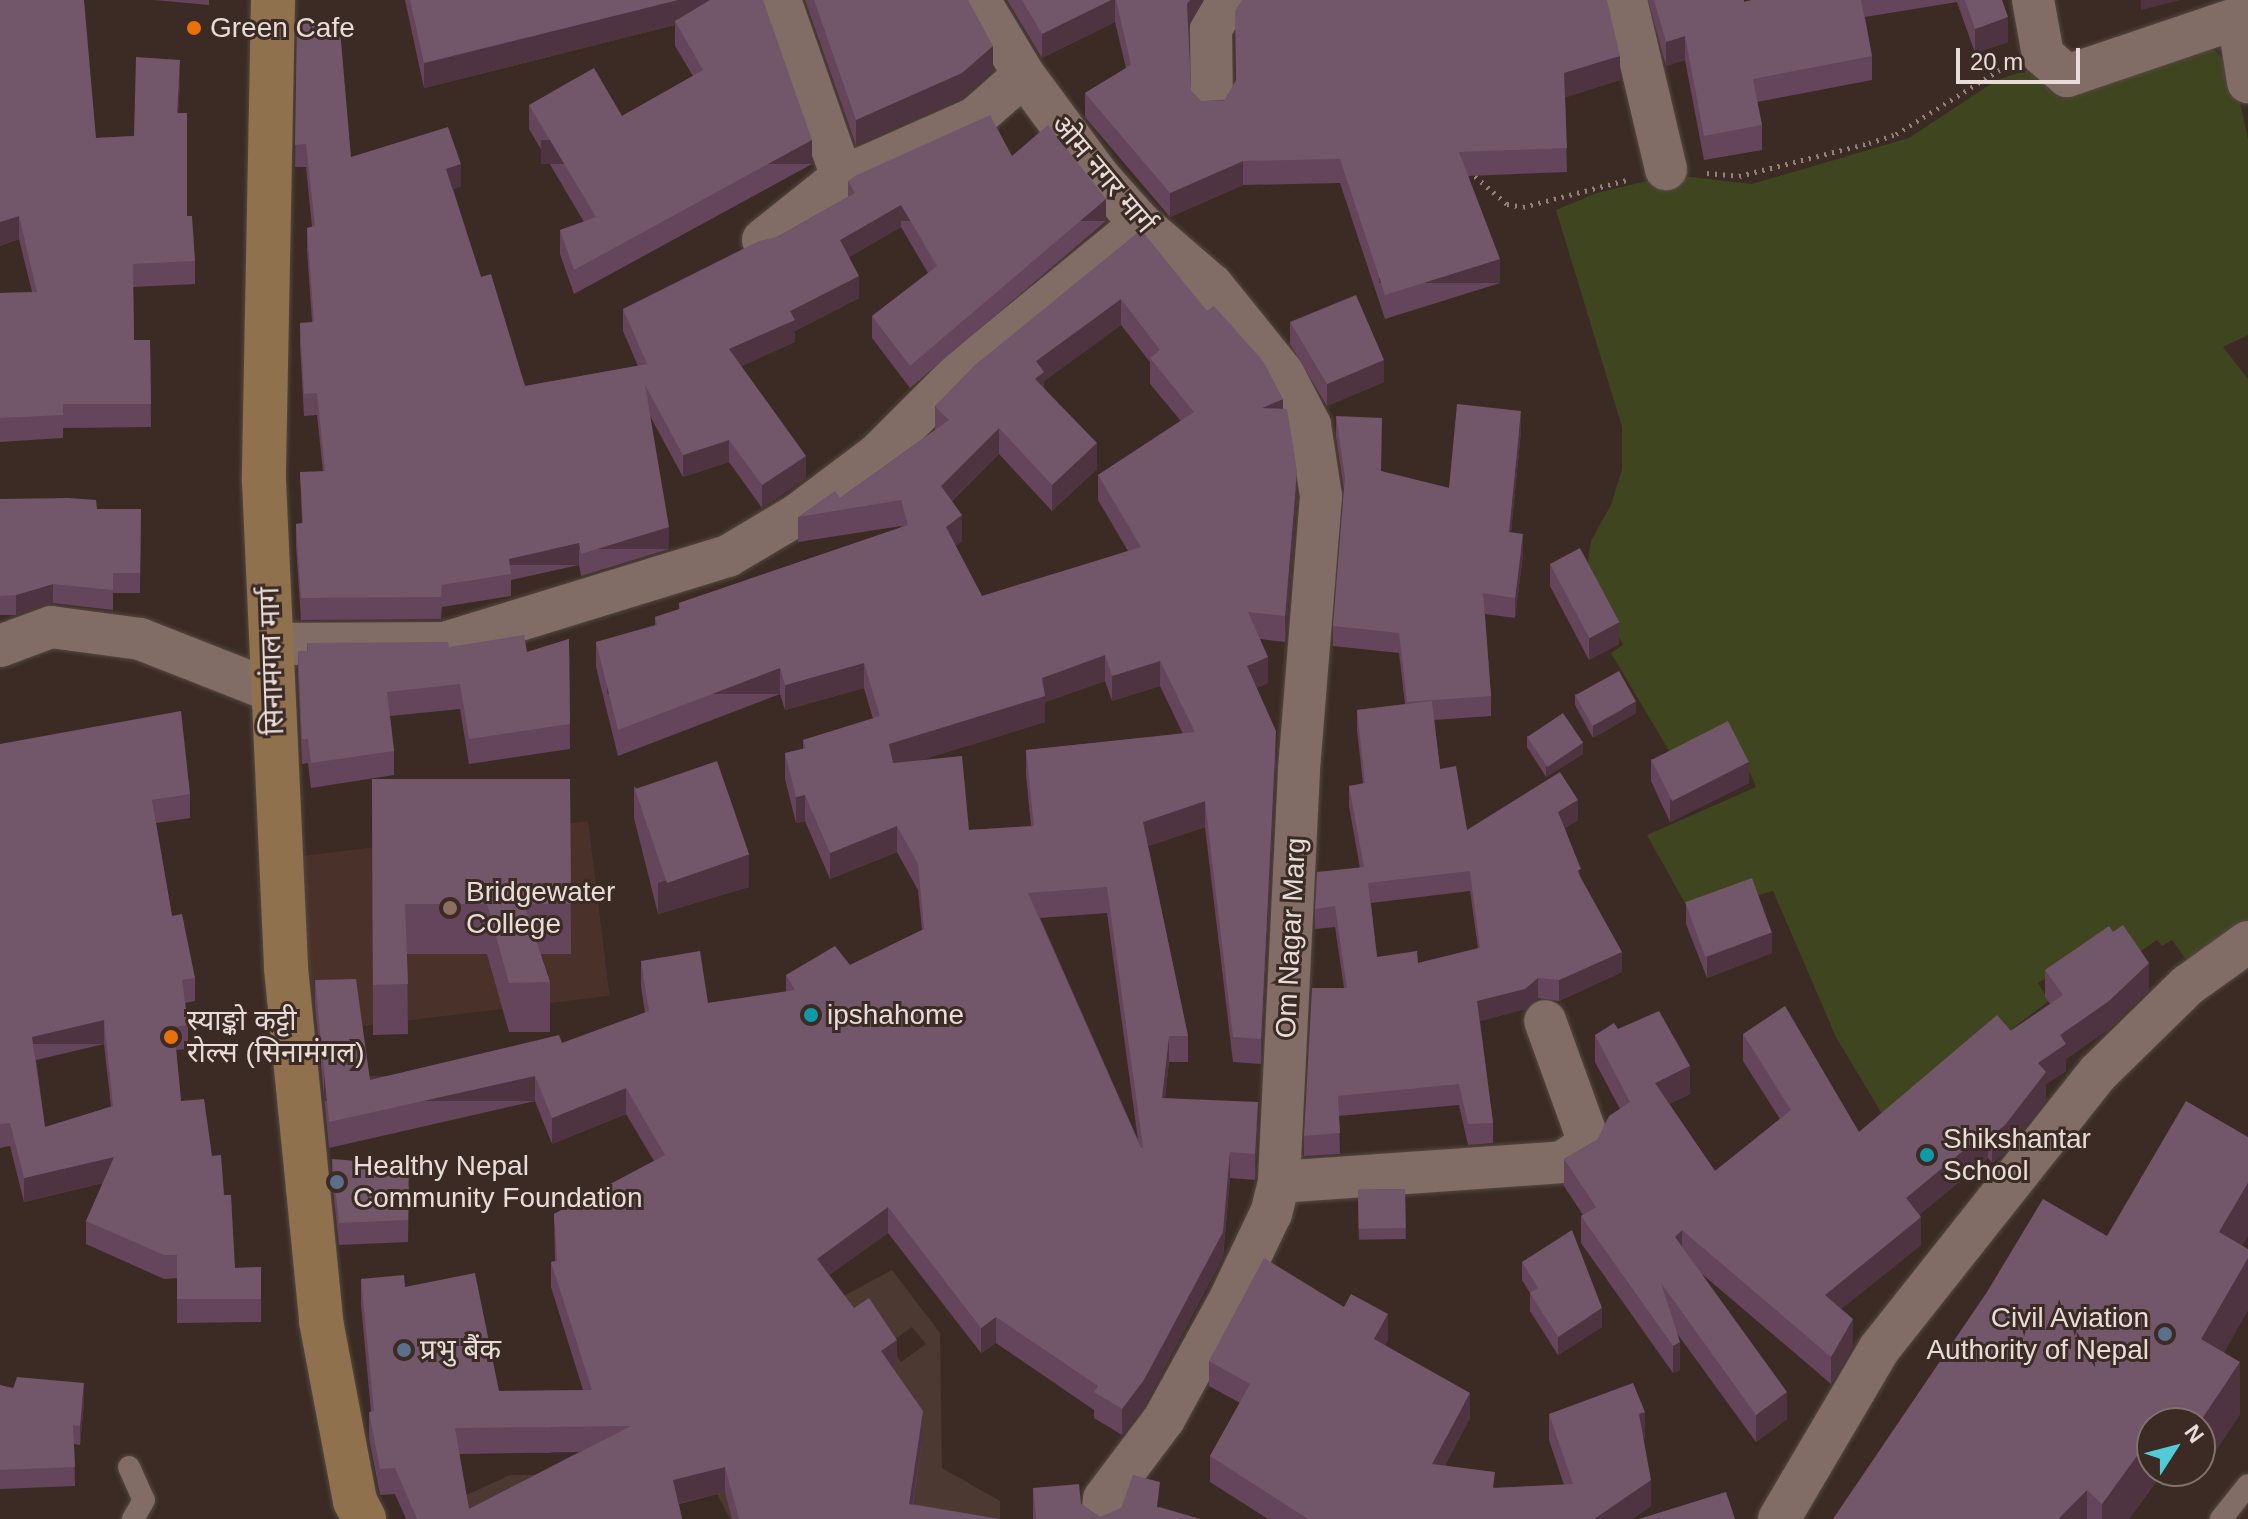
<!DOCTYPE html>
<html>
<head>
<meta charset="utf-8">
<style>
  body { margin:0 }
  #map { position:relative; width:2248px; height:1519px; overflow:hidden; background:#3b2b24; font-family:Helvetica,"Noto Sans Devanagari",sans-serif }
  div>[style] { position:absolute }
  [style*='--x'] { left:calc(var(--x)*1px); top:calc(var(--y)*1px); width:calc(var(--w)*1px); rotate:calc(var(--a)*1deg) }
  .built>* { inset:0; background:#4a322a; transform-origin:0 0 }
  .medical>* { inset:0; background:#4b3932 }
  .green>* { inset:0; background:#3f451f }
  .path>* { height:5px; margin-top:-2.5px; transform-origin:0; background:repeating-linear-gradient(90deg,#8f817c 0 2px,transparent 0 8px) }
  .roads { filter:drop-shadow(0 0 2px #554742) drop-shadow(0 0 2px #554742) }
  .service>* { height:22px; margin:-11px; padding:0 11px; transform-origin:11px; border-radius:11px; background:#816d66 }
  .minor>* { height:42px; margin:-21px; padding:0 21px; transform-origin:21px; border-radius:21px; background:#816d66 }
  .secondary>* { height:44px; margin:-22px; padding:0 22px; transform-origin:22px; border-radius:22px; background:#90714e }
  .wall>* { inset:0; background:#64455c; transform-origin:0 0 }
  .shaded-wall>* { inset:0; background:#4e3440; transform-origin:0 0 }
  .building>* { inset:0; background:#72566a; transform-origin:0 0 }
  .dots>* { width:22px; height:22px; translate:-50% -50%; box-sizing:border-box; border:4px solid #3b2b24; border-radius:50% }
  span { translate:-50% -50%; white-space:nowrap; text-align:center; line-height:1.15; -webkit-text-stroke:6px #3b2b24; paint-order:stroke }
  .poi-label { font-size:28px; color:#e7dcd8 }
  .left { translate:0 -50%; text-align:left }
  .right { translate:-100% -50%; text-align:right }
  .street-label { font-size:28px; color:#e7dcd8 }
  .north { position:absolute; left:2136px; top:1407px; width:80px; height:80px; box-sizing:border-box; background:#3b2b24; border:2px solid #80726c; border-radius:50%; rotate:54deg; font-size:22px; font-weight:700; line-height:32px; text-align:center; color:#e7dcd8 }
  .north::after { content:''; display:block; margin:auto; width:28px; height:36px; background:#52cbd9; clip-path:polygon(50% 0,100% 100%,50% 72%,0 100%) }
  .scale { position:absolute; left:1956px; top:48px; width:124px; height:36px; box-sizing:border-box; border:4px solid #e7dcd8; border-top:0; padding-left:10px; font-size:24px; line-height:28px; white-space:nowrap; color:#e7dcd8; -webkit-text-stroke:6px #3b2b24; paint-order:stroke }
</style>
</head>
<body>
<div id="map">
  <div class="built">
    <div style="left:588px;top:821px;width:176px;height:294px;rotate:83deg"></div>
  </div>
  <div class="medical">
    <div style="clip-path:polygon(evenodd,892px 1270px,940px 1333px,942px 1468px,1000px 1501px,1000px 1519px,730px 1519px,698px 1457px,577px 1519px,423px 1515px,510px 1475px,563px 1475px,825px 1306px,892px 1270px,912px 1327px,926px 1344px,901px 1362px,888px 1344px,912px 1327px)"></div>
  </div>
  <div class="green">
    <div style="clip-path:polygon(2213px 48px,2233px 70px,2248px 139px,2248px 335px,2223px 347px,2248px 379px,2248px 926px,2191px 967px,2172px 940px,2162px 946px,2157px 940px,2132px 957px,2116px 934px,2038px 983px,2049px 1001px,1887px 1122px,1836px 1037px,1773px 891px,1691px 914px,1647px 835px,1756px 787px,1735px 738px,1671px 754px,1611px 653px,1623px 645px,1586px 574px,1591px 541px,1611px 505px,1622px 469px,1622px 427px,1556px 210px,1597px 193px,1672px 175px,1752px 184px,1909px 138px,1997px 80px,2028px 70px,2055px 71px)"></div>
  </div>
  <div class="path">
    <div style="--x:1469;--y:171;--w:50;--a:41"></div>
    <div style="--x:1507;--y:204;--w:16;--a:11"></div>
    <div style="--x:1523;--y:207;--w:107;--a:-14.6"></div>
    <div style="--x:1707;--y:173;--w:32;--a:5"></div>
    <div style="--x:1739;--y:176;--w:134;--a:-14.2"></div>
    <div style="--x:1869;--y:143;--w:28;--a:-18"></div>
    <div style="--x:1896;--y:134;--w:127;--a:-31.8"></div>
  </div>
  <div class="roads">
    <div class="service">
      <div style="--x:129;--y:1467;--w:36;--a:66"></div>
      <div style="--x:144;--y:1500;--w:22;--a:120"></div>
      <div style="--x:2221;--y:1519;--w:43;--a:-51.5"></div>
    </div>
    <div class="minor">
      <div style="--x:780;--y:0;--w:188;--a:70.7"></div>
      <div style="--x:979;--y:0;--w:87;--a:59"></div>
      <div style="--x:1024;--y:75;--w:128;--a:53.6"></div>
      <div style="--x:1100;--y:178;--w:62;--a:48.3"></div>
      <div style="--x:1141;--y:224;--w:94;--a:40.7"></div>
      <div style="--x:1212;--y:285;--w:113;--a:51.1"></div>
      <div style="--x:1283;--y:373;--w:59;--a:62.6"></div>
      <div style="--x:1310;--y:425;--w:72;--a:81.2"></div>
      <div style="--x:1321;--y:496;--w:276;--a:94.6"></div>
      <div style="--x:1299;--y:771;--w:411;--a:92.8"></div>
      <div style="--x:1279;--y:1182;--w:32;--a:104"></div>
      <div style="--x:1271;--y:1213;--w:95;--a:115.5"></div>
      <div style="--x:1230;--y:1299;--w:137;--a:118.8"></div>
      <div style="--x:1164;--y:1419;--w:100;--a:126.9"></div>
      <div style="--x:1104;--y:1499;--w:20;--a:96"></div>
      <div style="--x:1626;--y:0;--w:174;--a:76.7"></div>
      <div style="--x:2033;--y:0;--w:56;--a:79.7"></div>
      <div style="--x:2043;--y:55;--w:32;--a:41"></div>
      <div style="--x:2067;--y:76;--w:181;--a:-18.7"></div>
      <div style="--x:2238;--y:18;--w:65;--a:81.1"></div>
      <div style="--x:1212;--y:104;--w:75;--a:-90.8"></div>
      <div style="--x:1211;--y:29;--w:34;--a:-60"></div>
      <div style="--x:763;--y:240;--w:101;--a:-38.6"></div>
      <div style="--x:842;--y:177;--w:145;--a:-23.9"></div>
      <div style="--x:975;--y:118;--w:65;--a:-41.3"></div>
      <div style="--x:273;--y:644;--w:172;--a:-0.3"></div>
      <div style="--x:445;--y:643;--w:296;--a:-17.1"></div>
      <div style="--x:728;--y:556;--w:80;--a:-30.7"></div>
      <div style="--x:797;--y:515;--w:101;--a:-37"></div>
      <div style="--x:878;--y:454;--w:115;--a:-45"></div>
      <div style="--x:959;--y:373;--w:235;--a:-39.3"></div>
      <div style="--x:0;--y:646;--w:54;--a:-20.4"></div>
      <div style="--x:51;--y:627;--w:90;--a:7.7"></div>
      <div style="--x:140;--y:639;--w:143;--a:21.4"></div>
      <div style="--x:1279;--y:1182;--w:285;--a:-4"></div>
      <div style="--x:1563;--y:1162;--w:24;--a:-35"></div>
      <div style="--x:1583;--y:1148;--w:14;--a:-78"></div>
      <div style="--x:1586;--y:1134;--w:120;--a:-109.9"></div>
      <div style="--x:1779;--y:1519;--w:197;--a:-59.5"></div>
      <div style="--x:1879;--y:1349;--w:352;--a:-51.6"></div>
      <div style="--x:2098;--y:1073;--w:126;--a:-44.4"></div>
      <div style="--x:2188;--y:985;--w:74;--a:-35.6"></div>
    </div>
    <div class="secondary">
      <div style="--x:273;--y:0;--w:481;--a:91.1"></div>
      <div style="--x:264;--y:481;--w:487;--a:87.4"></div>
      <div style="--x:286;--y:968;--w:355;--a:84.3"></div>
      <div style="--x:321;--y:1321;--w:183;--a:79.3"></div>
      <div style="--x:355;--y:1501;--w:20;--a:63"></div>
    </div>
  </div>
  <div class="wall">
    <div style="clip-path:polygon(0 0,96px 138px,134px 136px,180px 83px,178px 113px,187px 216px,195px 261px,195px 284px,133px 287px,134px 340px,150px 340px,151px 427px,63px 428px,63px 438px,0 442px,0 293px,32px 292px,19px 239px,0 246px)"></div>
    <div style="clip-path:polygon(154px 0,209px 0,209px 5px)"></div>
    <div style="clip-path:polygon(405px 0,763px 0,812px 164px,574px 294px,560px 254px,560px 230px,584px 222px,529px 129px,529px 105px,622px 116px,693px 76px,675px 46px,675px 25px,424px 88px)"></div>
    <div style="clip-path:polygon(805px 0,968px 0,993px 70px,962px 98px,856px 145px)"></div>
    <div style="clip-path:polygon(1007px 0,1204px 0,1188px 27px,1191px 91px,1201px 101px,1620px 80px,1565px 97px,1567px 172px,1468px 176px,1500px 283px,1385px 319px,1340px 183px,1243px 185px,1170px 217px,1085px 117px,1085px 93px,1126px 68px,1115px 22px,1042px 58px)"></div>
    <div style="clip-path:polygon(1648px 0,1744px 0,1744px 2px,1752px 0,2002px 0,2008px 42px,1975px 53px,1957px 2px,1865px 17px,1872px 56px,1872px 80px,1757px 102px,1762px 125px,1762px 150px,1704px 160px,1685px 60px,1666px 66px)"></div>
    <div style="clip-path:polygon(297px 25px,351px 157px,461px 186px,453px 189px,481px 277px,525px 386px,638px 366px,623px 331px,623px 309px,777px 237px,848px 197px,848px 181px,1012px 156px,1106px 221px,910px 388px,872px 338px,872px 316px,928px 273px,901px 227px,849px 257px,859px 298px,795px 331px,795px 342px,741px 366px,806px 478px,762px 508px,729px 462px,683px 477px,650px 416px,669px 549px,581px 576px,579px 565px,511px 580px,511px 596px,442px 607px,441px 619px,301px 620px,296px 546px,296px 524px,302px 523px,300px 472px,323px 472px,317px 415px,304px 416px,300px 345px,300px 323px,312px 322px,307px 250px,307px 228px,312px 227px,306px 167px,295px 167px)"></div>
    <div style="clip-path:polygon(evenodd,1141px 230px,1283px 408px,1297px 497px,1285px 642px,1260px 639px,1268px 683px,1256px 688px,1276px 757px,1261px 1064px,1233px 1062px,1205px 827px,1148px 846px,1188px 1036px,1188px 1062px,1169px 1062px,1165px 1098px,1258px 1127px,1255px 1180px,1230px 1178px,1223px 1257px,1144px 1406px,1122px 1435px,1094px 1418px,1094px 1410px,996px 1343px,981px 1353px,888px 1233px,829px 1275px,897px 1365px,893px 1368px,923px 1437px,913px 1504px,999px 1519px,732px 1519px,725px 1492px,679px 1504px,682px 1519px,406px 1519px,395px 1494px,380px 1495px,369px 1438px,369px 1412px,371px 1412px,361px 1305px,361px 1279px,405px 1287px,499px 1391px,583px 1390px,551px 1287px,551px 1262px,555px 1261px,554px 1214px,654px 1161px,626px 1114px,552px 1144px,535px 1101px,329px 1148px,315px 1005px,315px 980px,370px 1080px,562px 1043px,645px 1013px,641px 986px,641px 961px,708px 1003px,786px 992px,786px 975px,850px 965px,922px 930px,918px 890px,897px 852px,830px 879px,805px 821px,796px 823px,785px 779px,785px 753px,803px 749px,803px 740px,873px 719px,864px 688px,785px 710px,780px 694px,618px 756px,596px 667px,596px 642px,655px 625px,655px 617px,679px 609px,679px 603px,902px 527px,901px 526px,798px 542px,798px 517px,840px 498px,935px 430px,935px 406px,1141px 230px,1121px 325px,1150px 362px,1150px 384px,1181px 421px,1098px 475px,1098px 500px,1128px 551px,982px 596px,955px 546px,962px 541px,952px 501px,999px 454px,1052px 511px,1097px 469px,1044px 388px,1044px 381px,1121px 325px,1141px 230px,1105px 681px,1112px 701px,1160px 686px,1183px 734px,1026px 750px,1026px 775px,1031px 826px,969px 830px,918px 761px,1045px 722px,1045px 702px,1105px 681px,1141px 230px,1107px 913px,1138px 1140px,1040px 918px,1107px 913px,1141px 230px,579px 1452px,469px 1509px,459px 1454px,579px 1452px)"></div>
    <div style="clip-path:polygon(1290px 322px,1384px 382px,1327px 406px,1290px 344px)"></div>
    <div style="clip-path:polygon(evenodd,1336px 416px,1382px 472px,1449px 488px,1521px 431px,1511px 532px,1523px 554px,1515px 618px,1485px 614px,1491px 696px,1491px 716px,1434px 720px,1440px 769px,1467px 830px,1578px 820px,1565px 828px,1581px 879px,1622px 972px,1559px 1001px,1538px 998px,1525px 1009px,1480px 1021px,1493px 1123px,1493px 1143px,1468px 1145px,1459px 1105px,1339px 1116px,1340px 1154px,1304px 1156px,1304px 1136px,1344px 988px,1335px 927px,1315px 929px,1315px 909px,1360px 868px,1349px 806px,1349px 786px,1363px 784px,1357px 730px,1357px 710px,1405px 704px,1399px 653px,1333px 646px,1333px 626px,1344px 490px,1336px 437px,1336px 416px,1470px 891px,1478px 948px,1418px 963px,1377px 957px,1371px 903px,1470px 891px)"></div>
    <div style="clip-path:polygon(0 499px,97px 509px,141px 509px,140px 593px,113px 593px,113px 610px,53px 603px,16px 615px,0 615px)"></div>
    <div style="clip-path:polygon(1550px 564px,1619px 644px,1589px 660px,1550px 586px)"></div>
    <div style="clip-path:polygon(569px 639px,570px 749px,469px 764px,460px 709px,390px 716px,394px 751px,394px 775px,311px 788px,308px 763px,302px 764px,298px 676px,298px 651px,307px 651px,307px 643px,449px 647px,527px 652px)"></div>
    <div style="clip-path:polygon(1575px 694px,1636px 713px,1593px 738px,1575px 705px)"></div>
    <div style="clip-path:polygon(1527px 736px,1583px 754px,1546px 777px,1527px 747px)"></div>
    <div style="clip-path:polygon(evenodd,0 744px,190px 794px,190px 818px,156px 823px,172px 916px,195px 978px,195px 1001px,185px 1003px,188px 1025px,188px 1049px,176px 1050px,181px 1101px,212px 1156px,224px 1195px,235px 1268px,261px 1267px,261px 1322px,177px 1323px,177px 1278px,164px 1279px,86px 1244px,86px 1221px,103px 1183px,24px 1202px,10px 1146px,0 1148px,0 744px,104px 1044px,111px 1107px,45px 1127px,36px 1060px,104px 1044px)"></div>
    <div style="clip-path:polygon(1651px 759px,1749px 783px,1670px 822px,1651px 781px)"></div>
    <div style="clip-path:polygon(372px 779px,570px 779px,571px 954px,540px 954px,550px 982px,550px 1032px,509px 1032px,487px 954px,407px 954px,408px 1034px,373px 1035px)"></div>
    <div style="clip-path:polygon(634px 786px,749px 887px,658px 914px,634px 818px)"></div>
    <div style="clip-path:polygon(1686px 903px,1772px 953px,1707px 978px,1686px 924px)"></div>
    <div style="clip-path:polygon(2045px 970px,2149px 990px,2109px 1029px,2066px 1059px,2066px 1071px,2046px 1084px,2046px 1100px,2005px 1152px,1992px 1163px,1988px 1158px,1919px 1215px,1921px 1245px,1841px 1309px,1853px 1346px,1831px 1384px,1702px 1274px,1787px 1419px,1756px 1442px,1676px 1332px,1680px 1370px,1673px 1373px,1581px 1243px,1581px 1216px,1583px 1215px,1564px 1186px,1564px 1159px,1597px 1140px,1620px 1109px,1595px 1062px,1595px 1035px,1618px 1029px,1690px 1094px,1669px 1104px,1715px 1171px,1780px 1119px,1743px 1061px,1743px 1034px,1859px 1132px,2050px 1004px,2045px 997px)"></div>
    <div style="clip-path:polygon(332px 1159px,409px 1186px,408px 1242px,339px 1245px,332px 1181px)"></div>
    <div style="left:1405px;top:1189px;width:50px;height:47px;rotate:89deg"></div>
    <div style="clip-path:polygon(2107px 1236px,2242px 1245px,2248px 1310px,2224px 1352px,2240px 1414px,2198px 1477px,2189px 1471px,2200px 1471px,2200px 1423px,2152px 1423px,2164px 1471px,2129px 1519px,1833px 1519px)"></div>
    <div style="clip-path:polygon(1522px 1262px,1602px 1327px,1558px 1355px,1530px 1311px,1530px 1293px,1522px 1280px)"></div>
    <div style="clip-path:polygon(1388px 1340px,1385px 1345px,1470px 1418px,1445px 1465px,1495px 1488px,1564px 1485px,1549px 1440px,1549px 1414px,1645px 1438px,1643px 1438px,1651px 1506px,1632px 1519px,1268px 1519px,1210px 1482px,1210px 1456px,1240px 1403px,1209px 1386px,1209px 1361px)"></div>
    <div style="clip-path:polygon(0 1385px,84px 1402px,80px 1445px,74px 1444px,75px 1486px,0 1489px)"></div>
    <div style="clip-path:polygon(1033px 1488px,1081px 1504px,1100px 1517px,1160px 1507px,1200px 1519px,1033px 1519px)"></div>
  </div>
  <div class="shaded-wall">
    <div style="clip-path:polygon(678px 0,731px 0,675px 21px,675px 25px,424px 88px,424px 63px)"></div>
    <div style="clip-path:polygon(1111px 0,1115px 0,1115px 22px,1042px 58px,1042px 34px)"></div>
    <div style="clip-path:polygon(1190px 0,1204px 0,1187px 29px,1187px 4px)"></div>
    <div style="clip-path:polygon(2141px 0,2181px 0,2141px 10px)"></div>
    <div style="clip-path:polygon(2008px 17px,2008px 42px,1975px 53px,1975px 29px)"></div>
    <div style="clip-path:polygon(1685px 36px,1685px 60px,1666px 66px,1666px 42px)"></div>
    <div style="clip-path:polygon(993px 46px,993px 70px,962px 98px,856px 145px,856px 120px)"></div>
    <div style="clip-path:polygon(1620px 56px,1620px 80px,1564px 98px,1564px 73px)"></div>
    <div style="clip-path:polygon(180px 60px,180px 83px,177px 137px,177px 113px)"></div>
    <div style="left:812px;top:140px;width:24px;height:271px;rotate:90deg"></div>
    <div style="clip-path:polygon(1243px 161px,1243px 185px,1170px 217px,1170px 193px)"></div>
    <div style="clip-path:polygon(461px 164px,461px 186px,446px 191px,446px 169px)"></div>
    <div style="left:1106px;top:199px;width:22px;height:257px;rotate:90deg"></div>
    <div style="clip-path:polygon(901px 205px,901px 227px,840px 262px,840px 240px)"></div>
    <div style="clip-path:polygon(19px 216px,19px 239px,0 246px,0 222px)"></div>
    <div style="left:1500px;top:259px;width:24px;height:121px;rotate:90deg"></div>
    <div style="clip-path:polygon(859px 276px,859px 298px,795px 331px,795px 342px,729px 372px,729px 349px,790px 311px)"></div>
    <div style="clip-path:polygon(1121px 299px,1121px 325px,1044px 381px,1044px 397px,1035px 404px,1036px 361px)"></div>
    <div style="clip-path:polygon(1384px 360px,1384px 382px,1327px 406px,1327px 384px)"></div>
    <div style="clip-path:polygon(1283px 399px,1283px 425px,1262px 408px)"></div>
    <div style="clip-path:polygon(1521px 411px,1521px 431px,1509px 552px,1509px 532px)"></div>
    <div style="clip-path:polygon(999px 428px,999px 454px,941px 511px,941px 486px)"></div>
    <div style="clip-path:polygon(729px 440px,729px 462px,683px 477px,683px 455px)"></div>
    <div style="clip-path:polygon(1097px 443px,1097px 469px,1052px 511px,1052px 485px)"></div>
    <div style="clip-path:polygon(806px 456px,806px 478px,762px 508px,762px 485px)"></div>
    <div style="clip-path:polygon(1297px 471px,1297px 497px,1285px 642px,1285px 616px)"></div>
    <div style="clip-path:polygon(962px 515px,962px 541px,946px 553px,946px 527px)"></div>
    <div style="left:669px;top:527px;width:22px;height:92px;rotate:90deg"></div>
    <div style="clip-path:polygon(1523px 534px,1523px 554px,1515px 618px,1515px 598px)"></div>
    <div style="left:579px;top:543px;width:22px;height:72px;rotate:90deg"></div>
    <div style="clip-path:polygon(53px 584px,53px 603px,16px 615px,16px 595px)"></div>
    <div style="clip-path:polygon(1619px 622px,1619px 644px,1589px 660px,1589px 638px)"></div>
    <div style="clip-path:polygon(1105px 655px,1105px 681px,1045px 702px,1045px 722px,889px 770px,889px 744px,1042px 678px)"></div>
    <div style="clip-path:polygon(1268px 657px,1268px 683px,1247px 692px,1247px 666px)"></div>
    <div style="clip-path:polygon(1160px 661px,1160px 686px,1112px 701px,1112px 676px)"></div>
    <div style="clip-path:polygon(864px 663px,864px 688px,785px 710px,785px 685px)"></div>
    <div style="left:780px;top:668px;width:26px;height:173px;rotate:90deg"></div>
    <div style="clip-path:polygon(1636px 702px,1636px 713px,1593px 738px,1593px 726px)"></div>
    <div style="clip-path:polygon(1276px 731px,1276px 757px,1261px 1064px,1261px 1039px)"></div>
    <div style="clip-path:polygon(1583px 743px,1583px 754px,1546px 777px,1546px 766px)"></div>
    <div style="clip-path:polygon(1749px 762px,1749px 783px,1670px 822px,1670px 800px)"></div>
    <div style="clip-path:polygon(805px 795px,805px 821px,796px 823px,796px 797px)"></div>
    <div style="clip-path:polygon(1578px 800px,1578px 820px,1558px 832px,1558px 812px)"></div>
    <div style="clip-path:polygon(1205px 801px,1205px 827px,1143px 848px,1143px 822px)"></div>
    <div style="clip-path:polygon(897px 826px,897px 852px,830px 879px,830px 853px)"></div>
    <div style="clip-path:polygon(749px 855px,749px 887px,658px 914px,658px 883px)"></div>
    <div style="clip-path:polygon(1772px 932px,1772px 953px,1707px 978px,1707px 957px)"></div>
    <div style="clip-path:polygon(1622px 952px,1622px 972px,1559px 1001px,1559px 980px)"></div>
    <div style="clip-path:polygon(2149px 963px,2149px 990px,2109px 1029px,2066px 1059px,2066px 1071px,2046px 1084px,2046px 1100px,2005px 1152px,1992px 1163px,1992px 1136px,2038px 1063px,2060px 1035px)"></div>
    <div style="clip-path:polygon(1538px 978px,1538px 998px,1525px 1009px,1477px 1022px,1477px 1001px)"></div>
    <div style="left:104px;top:1020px;width:24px;height:74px;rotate:90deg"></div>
    <div style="clip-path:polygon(1169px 1036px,1169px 1062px,1162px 1123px,1162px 1098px)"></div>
    <div style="clip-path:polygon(1690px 1066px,1690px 1094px,1655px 1111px,1655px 1083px)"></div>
    <div style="left:535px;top:1076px;width:25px;height:211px;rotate:90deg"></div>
    <div style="clip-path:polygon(626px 1088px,626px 1114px,552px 1144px,552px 1118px)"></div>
    <div style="clip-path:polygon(1258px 1102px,1258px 1127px,1255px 1180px,1255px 1154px)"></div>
    <div style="clip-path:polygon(1988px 1130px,1988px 1158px,1906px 1226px,1906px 1198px)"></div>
    <div style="clip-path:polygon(1230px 1152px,1230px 1178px,1223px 1257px,1144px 1406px,1122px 1435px,1122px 1409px)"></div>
    <div style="clip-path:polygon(114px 1157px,114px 1180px,24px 1202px,24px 1178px)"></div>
    <div style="clip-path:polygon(2248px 1183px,2248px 1236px,2219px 1285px,2219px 1232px)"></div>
    <div style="clip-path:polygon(888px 1207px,888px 1233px,817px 1284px,817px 1259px)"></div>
    <div style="clip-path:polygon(1921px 1217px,1921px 1245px,1825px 1322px,1825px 1295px)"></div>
    <div style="clip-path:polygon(1682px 1230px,1682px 1257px,1675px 1237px)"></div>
    <div style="clip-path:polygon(2248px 1258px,2248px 1310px,2201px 1392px,2201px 1339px)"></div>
    <div style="clip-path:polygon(1602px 1308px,1602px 1327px,1558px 1355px,1558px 1337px)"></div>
    <div style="clip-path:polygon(1388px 1314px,1388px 1340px,1374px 1365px,1374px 1339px)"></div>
    <div style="clip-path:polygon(996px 1317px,996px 1343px,981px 1353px,981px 1328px)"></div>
    <div style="clip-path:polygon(1853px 1319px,1853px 1346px,1831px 1384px,1831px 1357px)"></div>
    <div style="clip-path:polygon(897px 1340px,897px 1365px,881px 1377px,881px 1351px)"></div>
    <div style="clip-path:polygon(1680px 1342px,1680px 1370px,1673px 1373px,1673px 1346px)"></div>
    <div style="clip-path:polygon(2240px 1362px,2240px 1414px,2198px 1477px,2198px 1471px,2200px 1471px,2200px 1423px,2199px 1423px)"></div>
    <div style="clip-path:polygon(84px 1383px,84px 1402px,80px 1445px,80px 1426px)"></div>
    <div style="clip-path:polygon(1787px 1392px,1787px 1419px,1756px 1442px,1756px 1415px)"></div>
    <div style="clip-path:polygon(1470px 1393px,1470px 1418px,1432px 1489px,1432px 1464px)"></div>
    <div style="clip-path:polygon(2171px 1407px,2171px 1423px,2160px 1423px)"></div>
    <div style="clip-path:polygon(923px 1411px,923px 1437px,910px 1519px,909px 1504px)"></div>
    <div style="clip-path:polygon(1645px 1412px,1645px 1438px,1639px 1440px,1639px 1414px)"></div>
    <div style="clip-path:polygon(2152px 1435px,2152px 1471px,2164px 1471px,2129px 1519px,2102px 1519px,2102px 1504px)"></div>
    <div style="clip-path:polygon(725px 1467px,725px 1492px,673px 1505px,673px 1480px)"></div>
    <div style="clip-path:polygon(1651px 1480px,1651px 1506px,1632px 1519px,1594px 1519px)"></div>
    <div style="clip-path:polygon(2087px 1490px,2087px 1519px,2058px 1519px)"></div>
  </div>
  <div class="building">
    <div style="clip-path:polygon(0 0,84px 0,96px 138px,134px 136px,136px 57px,180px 60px,177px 113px,187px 113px,187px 216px,192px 216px,195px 261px,133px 264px,134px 340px,150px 340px,151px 404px,63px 404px,63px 415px,0 418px,0 293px,37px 292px,19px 216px,0 222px)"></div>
    <div style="clip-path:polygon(410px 0,678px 0,424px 63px)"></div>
    <div style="clip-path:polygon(710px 0,763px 0,812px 140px,574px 270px,560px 230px,596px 217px,529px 105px,594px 68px,622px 116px,703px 70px,675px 21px)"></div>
    <div style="clip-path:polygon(814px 0,968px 0,993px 46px,962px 73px,856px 120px)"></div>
    <div style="clip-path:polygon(1022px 0,1111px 0,1042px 34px)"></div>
    <div style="clip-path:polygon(1116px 0,1190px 0,1187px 4px,1191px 91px,1201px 101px,1224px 101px,1236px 80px,1235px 11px,1242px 0,1607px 0,1620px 56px,1564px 73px,1567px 148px,1459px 152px,1500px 259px,1385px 295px,1340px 159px,1243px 161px,1170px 193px,1085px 93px,1131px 65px)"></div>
    <div style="clip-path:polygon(1654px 0,1744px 0,1744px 2px,1752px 0,1861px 0,1872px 56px,1753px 79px,1762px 125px,1704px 136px,1685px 36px,1666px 42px)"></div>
    <div style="clip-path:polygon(1965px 0,2002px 0,2008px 17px,1975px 29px)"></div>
    <div style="clip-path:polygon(339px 18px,351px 157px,448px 127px,461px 164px,446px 169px,481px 277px,491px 274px,525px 386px,647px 364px,623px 309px,759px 241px,777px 237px,855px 193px,848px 181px,855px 176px,990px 115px,1012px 156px,1048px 125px,1106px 199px,910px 366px,872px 316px,937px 266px,901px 205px,840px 240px,859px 276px,790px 311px,795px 320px,729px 349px,806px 456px,762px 485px,729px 440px,683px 455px,645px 385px,669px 527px,581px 554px,579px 543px,509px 559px,511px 574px,442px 585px,441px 597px,301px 598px,296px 524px,303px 523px,300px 472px,325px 471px,317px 393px,304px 394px,300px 323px,314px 322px,307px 228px,315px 226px,306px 144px,295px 145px,297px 25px)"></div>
    <div style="clip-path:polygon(evenodd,1141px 230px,1207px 311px,1214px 306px,1263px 361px,1283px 399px,1262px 408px,1287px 409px,1297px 471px,1285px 616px,1248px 612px,1268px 657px,1247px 666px,1276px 731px,1261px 1039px,1233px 1037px,1205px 801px,1143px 822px,1188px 1036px,1169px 1036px,1162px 1098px,1258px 1102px,1255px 1154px,1230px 1152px,1223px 1232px,1144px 1380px,1122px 1409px,1094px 1392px,1098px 1386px,996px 1317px,981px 1328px,888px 1207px,817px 1259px,854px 1308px,869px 1298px,897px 1340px,881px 1351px,923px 1411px,909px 1504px,999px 1519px,739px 1519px,725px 1467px,673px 1480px,682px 1519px,417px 1519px,395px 1468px,380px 1469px,369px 1412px,374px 1411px,361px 1279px,404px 1275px,405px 1287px,475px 1273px,499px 1391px,592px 1390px,551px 1262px,557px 1261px,554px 1214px,665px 1155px,626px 1088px,552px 1118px,535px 1076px,329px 1122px,315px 980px,356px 979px,370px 1080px,559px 1035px,562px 1043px,649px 1011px,641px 961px,700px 951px,708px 1003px,795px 990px,786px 975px,835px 946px,850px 965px,924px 929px,918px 864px,897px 826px,830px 853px,805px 795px,796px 797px,785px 753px,806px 748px,803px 740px,880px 716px,864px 663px,785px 685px,780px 668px,618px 730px,596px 642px,657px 625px,655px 617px,680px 609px,679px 603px,908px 525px,901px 500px,798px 517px,835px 491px,840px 498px,949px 420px,935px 406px,975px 365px,1141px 230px,1121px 299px,1160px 350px,1150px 358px,1194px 412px,1098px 475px,1141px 547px,982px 596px,946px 527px,962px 515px,941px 486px,999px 428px,1052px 485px,1097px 443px,1035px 379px,1044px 372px,1036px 361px,1121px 299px,1141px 230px,1105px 655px,1112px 676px,1160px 661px,1195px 732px,1026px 750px,1034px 826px,969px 830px,962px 756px,893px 763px,889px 744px,1045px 696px,1042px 678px,1105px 655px,1141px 230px,1107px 887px,1143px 1147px,1141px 1148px,1028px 893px,1107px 887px,1141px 230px,631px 1426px,469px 1509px,455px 1428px,631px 1426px)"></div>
    <div style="clip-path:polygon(1356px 295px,1384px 360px,1327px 384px,1290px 322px)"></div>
    <div style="clip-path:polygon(1457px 404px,1521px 411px,1509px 532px,1523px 534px,1515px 598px,1483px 593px,1491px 696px,1407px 702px,1399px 633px,1333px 626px,1345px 477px,1336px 416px,1382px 418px,1381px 471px,1449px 488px)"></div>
    <div style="clip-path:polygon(68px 498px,96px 500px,97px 509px,141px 509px,140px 573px,113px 573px,113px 590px,53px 584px,16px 595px,0 596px,0 499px)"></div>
    <div style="left:1580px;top:548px;width:84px;height:34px;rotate:62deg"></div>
    <div style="clip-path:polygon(524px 635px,527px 652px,569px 639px,570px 724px,469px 739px,460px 684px,387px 692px,394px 751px,311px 763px,308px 739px,302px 739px,298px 651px,308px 651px,307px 643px,448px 642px,449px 647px)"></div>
    <div style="left:1619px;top:671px;width:35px;height:50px;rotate:61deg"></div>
    <div style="clip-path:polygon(evenodd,1432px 701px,1440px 769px,1456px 766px,1467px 830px,1560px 772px,1578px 800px,1558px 812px,1581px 869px,1577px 871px,1622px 952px,1559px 980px,1538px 978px,1525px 989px,1477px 1001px,1493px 1123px,1468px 1124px,1459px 1084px,1338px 1096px,1340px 1133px,1304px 1136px,1312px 988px,1347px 988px,1335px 906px,1315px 909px,1317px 872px,1364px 867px,1349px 786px,1365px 783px,1357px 710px,1432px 701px,1470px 871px,1480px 948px,1418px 963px,1417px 951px,1377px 957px,1368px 883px,1470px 871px)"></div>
    <div style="clip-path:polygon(evenodd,181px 711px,190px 794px,152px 800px,172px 916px,182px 914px,195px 978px,182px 980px,188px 1025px,174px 1027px,181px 1101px,204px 1099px,212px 1156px,221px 1155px,224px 1195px,231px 1195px,235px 1268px,261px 1267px,261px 1299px,177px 1299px,177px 1255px,164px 1255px,86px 1221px,114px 1157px,24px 1178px,10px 1123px,0 1124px,0 744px,181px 711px,104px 1020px,113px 1106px,45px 1127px,32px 1037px,104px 1020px)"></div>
    <div style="left:1563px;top:713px;width:36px;height:43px;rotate:56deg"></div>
    <div style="left:1728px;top:721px;width:46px;height:86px;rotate:63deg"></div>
    <div style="left:717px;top:761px;width:99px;height:87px;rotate:71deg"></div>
    <div style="clip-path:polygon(372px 779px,570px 779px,571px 904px,524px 904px,550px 982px,509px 983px,487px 904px,405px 904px,408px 984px,373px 985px)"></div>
    <div style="left:1752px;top:878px;width:58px;height:71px;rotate:70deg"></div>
    <div style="clip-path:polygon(2123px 925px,2149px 963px,2109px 1001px,2060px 1035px,2066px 1044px,2038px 1063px,2046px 1072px,2005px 1125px,1992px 1136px,1988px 1130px,1906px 1198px,1921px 1217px,1825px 1295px,1853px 1319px,1831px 1357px,1682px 1230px,1675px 1237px,1787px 1392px,1756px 1415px,1661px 1283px,1680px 1342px,1673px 1346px,1581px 1216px,1596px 1207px,1564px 1159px,1597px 1140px,1609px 1116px,1630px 1102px,1595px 1035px,1614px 1023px,1618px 1029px,1659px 1011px,1690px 1066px,1655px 1083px,1715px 1171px,1791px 1110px,1743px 1034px,1785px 1006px,1859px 1132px,1997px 1015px,2011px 1031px,2063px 995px,2045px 970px,2109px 926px,2113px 932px)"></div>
    <div style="clip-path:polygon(2186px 1101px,2248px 1137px,2248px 1183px,2219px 1232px,2248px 1249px,2248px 1258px,2201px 1339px,2240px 1362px,2199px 1423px,2196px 1423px,2171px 1407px,2160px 1423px,2152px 1423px,2152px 1435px,2102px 1504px,2087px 1490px,2058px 1519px,1833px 1519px,1987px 1292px,2043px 1199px,2107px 1236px)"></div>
    <div style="clip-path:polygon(332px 1159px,409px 1165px,408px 1220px,339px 1223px)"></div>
    <div style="left:1405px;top:1189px;width:39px;height:47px;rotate:89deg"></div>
    <div style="clip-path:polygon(1572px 1230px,1602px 1308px,1558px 1337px,1530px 1293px,1538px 1288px,1522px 1262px)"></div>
    <div style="clip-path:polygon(1264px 1258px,1344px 1307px,1351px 1294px,1388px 1314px,1374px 1339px,1470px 1393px,1432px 1464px,1495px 1472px,1493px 1488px,1573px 1484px,1549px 1414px,1633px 1383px,1645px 1412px,1639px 1414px,1651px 1480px,1594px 1519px,1308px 1519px,1210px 1456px,1250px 1384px,1209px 1361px)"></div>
    <div style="clip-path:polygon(17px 1377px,84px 1383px,80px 1426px,73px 1425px,75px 1467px,0 1470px,0 1385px,13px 1389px)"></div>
    <div style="clip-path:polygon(1133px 1475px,1160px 1482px,1157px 1507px,1200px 1519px,1036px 1519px,1033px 1488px,1079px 1484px,1081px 1504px,1100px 1517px,1121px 1508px)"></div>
    <div style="clip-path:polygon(1726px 1492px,1735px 1519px,1639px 1519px)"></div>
  </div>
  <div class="dots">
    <div style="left:194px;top:28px;background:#e8710a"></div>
    <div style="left:450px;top:908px;background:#8d6e63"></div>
    <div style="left:811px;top:1015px;background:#0f9aa8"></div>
    <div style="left:171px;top:1037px;background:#e8710a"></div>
    <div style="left:1927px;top:1155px;background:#0f9aa8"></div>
    <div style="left:337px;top:1182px;background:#5c6f8a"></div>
    <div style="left:2165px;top:1334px;background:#5c6f8a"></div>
    <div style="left:404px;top:1350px;background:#5c6f8a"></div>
  </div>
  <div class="poi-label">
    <span class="left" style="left:210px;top:28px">Green Cafe</span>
    <span class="left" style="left:466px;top:908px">Bridgewater<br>College</span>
    <span class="left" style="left:827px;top:1015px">ipshahome</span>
    <span class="left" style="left:187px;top:1037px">स्याङ्को कट्टी<br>रोल्स (सिनामंगल)</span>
    <span class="left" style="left:1943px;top:1155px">Shikshantar<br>School</span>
    <span class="left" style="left:353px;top:1182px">Healthy Nepal<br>Community Foundation</span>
    <span class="right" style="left:2149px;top:1334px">Civil Aviation<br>Authority of Nepal</span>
    <span class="left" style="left:420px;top:1350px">प्रभु बैंक</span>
  </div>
  <div class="street-label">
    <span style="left:1103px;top:174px;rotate:50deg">ओम नगर मार्ग</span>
    <span style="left:272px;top:661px;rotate:-92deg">सिनामंगल मार्ग</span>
    <span style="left:1291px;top:938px;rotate:-87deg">Om Nagar Marg</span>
  </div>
  <div class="north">N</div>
  <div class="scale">20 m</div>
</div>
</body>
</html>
